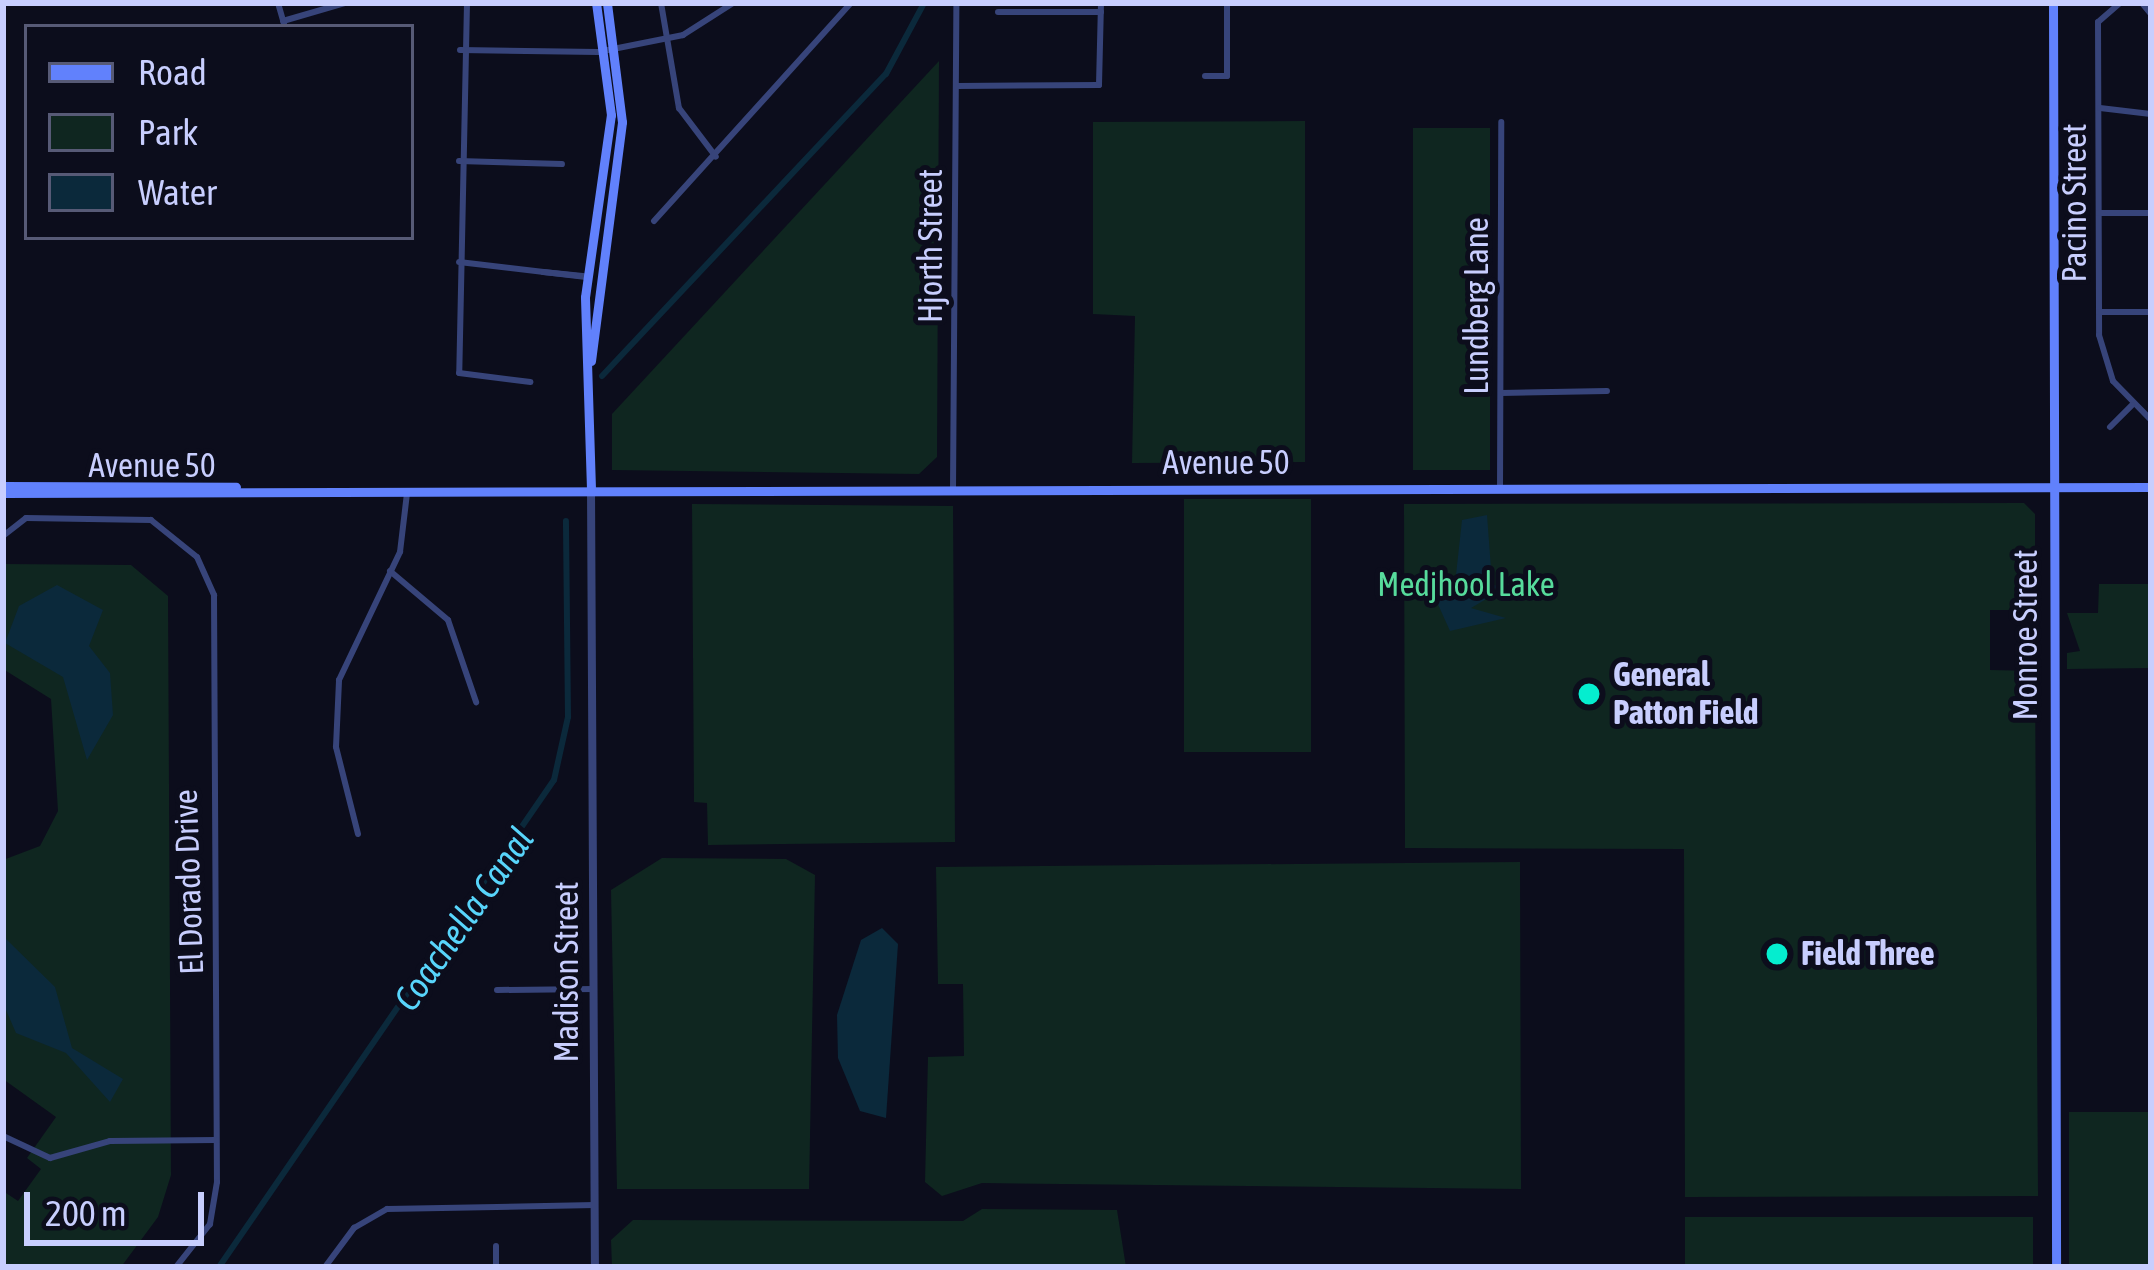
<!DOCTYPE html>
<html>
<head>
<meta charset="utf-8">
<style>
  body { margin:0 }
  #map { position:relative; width:2154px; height:1270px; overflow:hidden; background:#0c0d1c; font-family:"Asap Condensed",sans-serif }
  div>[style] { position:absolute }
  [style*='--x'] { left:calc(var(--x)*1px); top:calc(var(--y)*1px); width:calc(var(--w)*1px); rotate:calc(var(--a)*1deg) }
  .green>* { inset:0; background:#0f2620; transform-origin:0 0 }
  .water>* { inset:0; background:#0b293b }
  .stream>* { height:3px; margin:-1.5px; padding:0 1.5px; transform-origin:1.5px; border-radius:1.5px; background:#0b293b }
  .canal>* { height:6px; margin:-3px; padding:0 3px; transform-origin:3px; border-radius:3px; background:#0b293b }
  .minor>* { height:6px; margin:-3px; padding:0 3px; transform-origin:3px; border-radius:3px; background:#37447a }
  .tertiary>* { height:8px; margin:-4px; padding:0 4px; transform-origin:4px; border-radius:4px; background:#37447a }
  .secondary>* { height:9px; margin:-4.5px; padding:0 4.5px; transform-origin:4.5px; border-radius:4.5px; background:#6181fc }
  .dots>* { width:33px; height:33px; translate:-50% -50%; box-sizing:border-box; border:6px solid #0c0d1c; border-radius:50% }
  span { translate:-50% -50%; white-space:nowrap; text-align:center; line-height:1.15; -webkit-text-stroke:10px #0c0d1c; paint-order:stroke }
  .street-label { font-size:33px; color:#c8cefe }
  .park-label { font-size:33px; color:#57db9c }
  .poi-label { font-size:33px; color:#c8cefe; font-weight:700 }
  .left { translate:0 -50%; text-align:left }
  .water-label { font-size:36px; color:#58d5fb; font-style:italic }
  .frame { position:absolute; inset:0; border:6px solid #c8cefe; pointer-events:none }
  .legend { position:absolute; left:24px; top:24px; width:390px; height:216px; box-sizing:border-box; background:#0c0d1c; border:3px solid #575a76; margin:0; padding:15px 21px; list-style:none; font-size:36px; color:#c8cefe }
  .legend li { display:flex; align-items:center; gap:24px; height:60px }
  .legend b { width:60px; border:3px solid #575a76 }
  .scale { position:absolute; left:24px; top:1192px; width:180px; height:54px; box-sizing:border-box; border:6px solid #c8cefe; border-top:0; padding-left:15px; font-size:36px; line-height:42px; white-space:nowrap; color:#c8cefe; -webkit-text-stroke:9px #0c0d1c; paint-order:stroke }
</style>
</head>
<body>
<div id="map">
  <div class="green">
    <div style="clip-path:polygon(939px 61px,937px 457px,919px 474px,612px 470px,612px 414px)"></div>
    <div style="clip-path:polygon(1305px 121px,1305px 462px,1132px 463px,1135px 316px,1093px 314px,1093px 122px)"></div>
    <div style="left:1413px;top:128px;width:77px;height:342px"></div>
    <div style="left:1184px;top:499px;width:127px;height:253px"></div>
    <div style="clip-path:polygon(2024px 503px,2035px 514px,2035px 610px,1990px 610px,1990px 670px,2035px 671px,2038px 1196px,1685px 1197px,1684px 849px,1405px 848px,1404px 504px)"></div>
    <div style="clip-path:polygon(692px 504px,953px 506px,955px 842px,708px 845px,707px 803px,694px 802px)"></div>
    <div style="clip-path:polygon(3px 564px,131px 565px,168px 596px,171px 1175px,158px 1217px,121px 1267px,3px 1267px,3px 1191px,18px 1201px,41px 1169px,27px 1158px,56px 1117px,3px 1079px,3px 860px,40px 846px,58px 811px,51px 699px,3px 669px)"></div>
    <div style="clip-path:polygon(2099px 584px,2151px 584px,2151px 668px,2067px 669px,2067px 653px,2080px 651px,2067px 613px,2098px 613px)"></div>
    <div style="clip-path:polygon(662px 858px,786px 859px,815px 875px,809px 1189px,617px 1189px,611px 890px)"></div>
    <div style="clip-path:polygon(1520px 862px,1521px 1189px,982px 1183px,942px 1196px,925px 1182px,928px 1057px,964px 1056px,963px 984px,938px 984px,936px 867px)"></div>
    <div style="left:2069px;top:1112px;width:82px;height:155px"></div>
    <div style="clip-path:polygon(982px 1209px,1117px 1210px,1126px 1267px,612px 1267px,611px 1240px,633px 1220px,963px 1221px)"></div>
    <div style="left:1685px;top:1217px;width:348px;height:50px"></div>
  </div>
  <div class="water">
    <div style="clip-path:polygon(1487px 515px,1493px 595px,1471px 608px,1506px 618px,1450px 631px,1436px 600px,1455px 584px,1462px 520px)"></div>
    <div style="clip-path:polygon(57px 585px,103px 610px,89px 646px,110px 673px,113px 715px,87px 760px,63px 677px,5px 643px,19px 606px)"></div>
    <div style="clip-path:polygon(882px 928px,898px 944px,886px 1118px,860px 1111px,838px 1058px,837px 1015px,861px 940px)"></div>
    <div style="clip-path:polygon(3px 936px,55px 987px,72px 1048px,123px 1079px,110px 1102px,66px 1053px,16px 1033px,3px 1003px)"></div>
  </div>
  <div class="stream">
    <div style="--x:1493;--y:586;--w:13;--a:9"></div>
  </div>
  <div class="canal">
    <div style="--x:602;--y:376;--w:415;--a:-46.8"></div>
    <div style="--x:886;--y:74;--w:81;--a:-61.8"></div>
    <div style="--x:219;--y:1267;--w:591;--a:-55.48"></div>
    <div style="--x:554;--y:780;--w:65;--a:-77.5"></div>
    <div style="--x:568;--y:717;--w:196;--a:-90.6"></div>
  </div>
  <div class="minor">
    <div style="--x:278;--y:3;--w:25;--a:74"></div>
    <div style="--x:467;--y:3;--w:370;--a:91.2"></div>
    <div style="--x:459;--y:373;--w:72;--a:7.2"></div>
    <div style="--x:661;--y:3;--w:107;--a:80.3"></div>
    <div style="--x:679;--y:108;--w:61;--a:52.9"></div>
    <div style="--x:2120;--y:3;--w:29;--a:139"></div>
    <div style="--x:2098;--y:22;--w:313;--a:89.8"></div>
    <div style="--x:2099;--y:335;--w:48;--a:73.1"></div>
    <div style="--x:2113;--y:381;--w:54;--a:45.7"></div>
    <div style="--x:2142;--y:3;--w:14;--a:51"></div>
    <div style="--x:998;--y:12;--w:103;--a:0"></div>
    <div style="--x:283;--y:21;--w:65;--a:-16.2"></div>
    <div style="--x:460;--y:50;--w:138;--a:0.8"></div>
    <div style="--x:598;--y:52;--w:87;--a:-11.3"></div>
    <div style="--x:683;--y:35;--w:59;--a:-32.6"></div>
    <div style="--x:1205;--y:76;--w:22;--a:0"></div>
    <div style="--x:1227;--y:76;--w:73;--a:-90"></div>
    <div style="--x:957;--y:86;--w:142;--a:-0.4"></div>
    <div style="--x:1099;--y:85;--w:82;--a:-88.6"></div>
    <div style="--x:2100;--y:108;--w:51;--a:6.7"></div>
    <div style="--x:459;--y:161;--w:103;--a:1.7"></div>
    <div style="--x:2099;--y:213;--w:52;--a:0"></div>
    <div style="--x:654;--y:221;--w:294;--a:-47.9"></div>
    <div style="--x:459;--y:262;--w:128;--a:6.7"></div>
    <div style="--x:543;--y:272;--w:40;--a:5.7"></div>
    <div style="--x:2099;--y:312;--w:52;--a:0"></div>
    <div style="--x:1501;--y:393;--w:106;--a:-1.1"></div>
    <div style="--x:2110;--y:427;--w:31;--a:-45"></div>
    <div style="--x:953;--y:490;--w:487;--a:-89.6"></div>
    <div style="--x:1500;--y:490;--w:368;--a:-89.8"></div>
    <div style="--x:3;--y:536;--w:29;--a:-38"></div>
    <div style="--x:26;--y:518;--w:125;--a:0.9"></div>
    <div style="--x:151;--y:520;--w:59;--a:38.8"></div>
    <div style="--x:197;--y:557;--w:42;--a:65.9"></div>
    <div style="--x:214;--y:595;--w:587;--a:89.71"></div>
    <div style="--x:217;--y:1182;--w:43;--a:99.5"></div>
    <div style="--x:210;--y:1224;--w:55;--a:128.3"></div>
    <div style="--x:390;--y:571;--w:76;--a:40.2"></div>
    <div style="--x:448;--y:620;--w:87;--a:71.1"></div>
    <div style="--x:3;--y:717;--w:95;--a:90"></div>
    <div style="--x:358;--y:834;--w:90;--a:-104.2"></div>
    <div style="--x:336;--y:747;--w:67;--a:-87.4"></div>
    <div style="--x:339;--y:680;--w:142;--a:-64.5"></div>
    <div style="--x:400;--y:552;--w:59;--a:-83.2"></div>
    <div style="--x:497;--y:990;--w:97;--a:-0.6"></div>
    <div style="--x:3;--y:1136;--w:52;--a:25.1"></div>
    <div style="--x:50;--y:1158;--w:62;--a:-15.8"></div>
    <div style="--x:110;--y:1141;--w:106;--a:-0.5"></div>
    <div style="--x:325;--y:1267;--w:49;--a:-53.4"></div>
    <div style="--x:354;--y:1228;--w:38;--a:-30"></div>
    <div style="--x:387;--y:1209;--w:208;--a:-1.1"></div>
    <div style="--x:496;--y:1267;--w:21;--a:-90"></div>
  </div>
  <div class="tertiary">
    <div style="--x:591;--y:489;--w:778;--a:89.71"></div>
  </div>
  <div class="secondary">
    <div style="--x:2053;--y:3;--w:1264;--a:89.86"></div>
    <div style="--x:591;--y:361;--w:241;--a:-82.6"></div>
    <div style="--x:622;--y:122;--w:120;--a:-97.2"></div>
    <div style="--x:3;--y:486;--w:233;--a:0.2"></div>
    <div style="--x:591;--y:489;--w:192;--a:-91.8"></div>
    <div style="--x:585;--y:297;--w:184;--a:-81.9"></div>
    <div style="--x:611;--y:115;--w:113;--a:-97.6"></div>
    <div style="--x:3;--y:493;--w:2148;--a:-0.16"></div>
  </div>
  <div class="dots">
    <div style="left:1589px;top:694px;background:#05edcf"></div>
    <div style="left:1777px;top:954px;background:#05edcf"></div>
  </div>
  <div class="street-label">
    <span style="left:2075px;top:203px;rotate:-90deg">Pacino Street</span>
    <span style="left:931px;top:246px;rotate:-90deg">Hjorth Street</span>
    <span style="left:1477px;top:306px;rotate:-90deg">Lundberg Lane</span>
    <span style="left:1226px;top:463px">Avenue 50</span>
    <span style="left:152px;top:466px">Avenue 50</span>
    <span style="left:2026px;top:635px;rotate:-90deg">Monroe Street</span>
    <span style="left:189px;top:882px;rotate:-92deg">El Dorado Drive</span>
    <span style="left:567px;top:972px;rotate:-90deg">Madison Street</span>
  </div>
  <div class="park-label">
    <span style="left:1466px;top:585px">Medjhool Lake</span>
  </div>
  <div class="poi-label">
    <span class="left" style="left:1613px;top:694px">General<br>Patton Field</span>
    <span class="left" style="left:1801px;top:954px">Field Three</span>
  </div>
  <div class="water-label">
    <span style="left:464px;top:919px;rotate:-55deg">Coachella Canal</span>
  </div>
  <div class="frame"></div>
  <ul class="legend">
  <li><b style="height:15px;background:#6181fc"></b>Road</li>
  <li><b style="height:33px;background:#0f2620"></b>Park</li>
  <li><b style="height:33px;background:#0b293b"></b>Water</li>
  </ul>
  <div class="scale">200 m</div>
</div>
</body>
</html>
